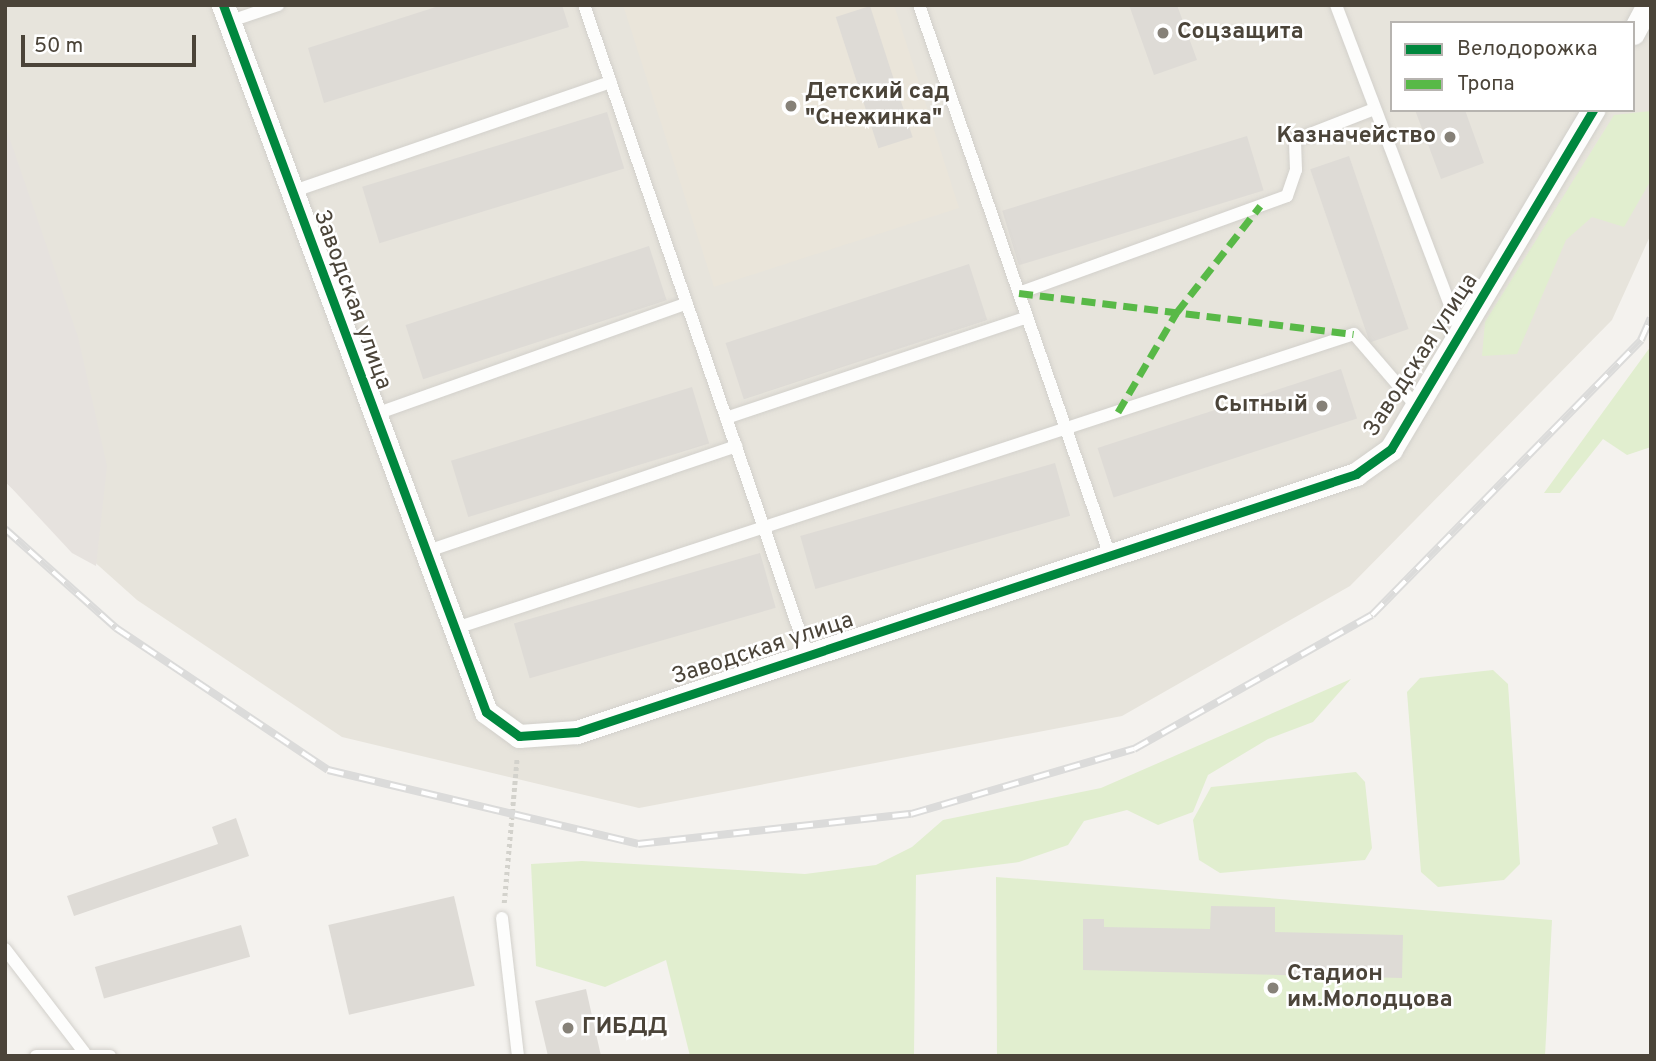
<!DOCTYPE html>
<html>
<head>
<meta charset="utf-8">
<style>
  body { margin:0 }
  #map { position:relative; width:1656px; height:1061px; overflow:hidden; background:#f4f2ee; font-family:Overpass,sans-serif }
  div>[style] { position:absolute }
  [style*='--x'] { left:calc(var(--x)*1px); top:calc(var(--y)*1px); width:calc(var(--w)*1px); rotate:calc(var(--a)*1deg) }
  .residential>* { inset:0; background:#e7e4dc }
  .industrial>* { inset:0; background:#e6e2de }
  .education>* { inset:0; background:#eae5da }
  .green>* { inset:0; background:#e1eecf }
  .building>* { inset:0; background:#dedbd6; transform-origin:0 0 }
  .path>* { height:4.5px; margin-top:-2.25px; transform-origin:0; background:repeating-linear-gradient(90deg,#d3d2cc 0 3.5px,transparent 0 7px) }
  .roads { filter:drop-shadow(0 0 2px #d2d0cb) drop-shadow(0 0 2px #d2d0cb) }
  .service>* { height:12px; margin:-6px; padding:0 6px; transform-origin:6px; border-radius:6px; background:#fdfdfc }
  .minor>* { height:23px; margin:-11.5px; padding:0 11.5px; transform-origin:11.5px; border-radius:11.5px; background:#fdfdfc }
  .rail>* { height:8px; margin-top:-4px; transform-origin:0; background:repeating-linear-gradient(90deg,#fff 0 16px,#dbdbda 0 32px); box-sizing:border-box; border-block:2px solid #dbdbda }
  .quiet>* { height:7px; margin-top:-3.5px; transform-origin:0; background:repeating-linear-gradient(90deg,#58b947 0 14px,transparent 0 21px) }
  .cycleway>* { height:9px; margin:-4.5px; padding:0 4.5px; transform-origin:4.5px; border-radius:4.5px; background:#00873e }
  .dots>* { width:19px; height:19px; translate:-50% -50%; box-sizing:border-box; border:4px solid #fff; border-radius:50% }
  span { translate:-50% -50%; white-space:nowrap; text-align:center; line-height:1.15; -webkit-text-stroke:5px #fff; paint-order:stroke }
  .poi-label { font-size:23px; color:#4b4439; font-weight:700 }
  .left { translate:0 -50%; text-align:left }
  .right { translate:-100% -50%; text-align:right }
  .street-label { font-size:23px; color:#4b4439 }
  .frame { position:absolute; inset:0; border:7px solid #4b4439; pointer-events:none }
  .legend { position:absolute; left:1390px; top:21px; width:245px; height:91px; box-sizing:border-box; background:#fff; border:2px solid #b7b4b0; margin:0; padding:9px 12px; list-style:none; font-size:21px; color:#4b4439 }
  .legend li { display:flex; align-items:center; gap:14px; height:35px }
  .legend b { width:35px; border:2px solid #b7b4b0 }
  .scale { position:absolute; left:21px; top:35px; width:175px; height:32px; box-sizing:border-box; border:4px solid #4b4439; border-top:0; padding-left:9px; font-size:21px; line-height:24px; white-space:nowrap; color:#4b4439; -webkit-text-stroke:5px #fff; paint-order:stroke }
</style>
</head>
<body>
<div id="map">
  <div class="residential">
    <div style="clip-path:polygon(evenodd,5px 5px,1651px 5px,1651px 234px,1612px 320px,1350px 586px,1122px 716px,639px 808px,342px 737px,137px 600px,5px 482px,5px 5px,1392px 23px,1633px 23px,1633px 110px,1392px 110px,1392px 23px)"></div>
  </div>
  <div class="industrial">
    <div style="clip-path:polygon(5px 125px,78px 337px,107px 466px,96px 566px,72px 553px,5px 481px)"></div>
  </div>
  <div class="education">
    <div style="clip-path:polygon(623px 5px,894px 5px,959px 208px,714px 287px)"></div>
  </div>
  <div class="green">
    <div style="clip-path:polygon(1651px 111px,1651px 180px,1624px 227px,1592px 217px,1566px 240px,1517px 354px,1482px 356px,1485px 322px,1614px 115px)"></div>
    <div style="clip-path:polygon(1651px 346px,1651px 447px,1627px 455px,1603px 439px,1560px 493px,1544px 493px)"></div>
    <div style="clip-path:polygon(1493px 670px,1508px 684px,1520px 864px,1504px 880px,1438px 887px,1421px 872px,1407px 692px,1420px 678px)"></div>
    <div style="clip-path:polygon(1351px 679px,1313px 722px,1268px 739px,1208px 775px,1193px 812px,1158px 825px,1127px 810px,1084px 821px,1068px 845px,1019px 862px,916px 875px,914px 1056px,690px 1056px,666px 960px,605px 987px,536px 966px,531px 864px,582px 861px,805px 874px,876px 865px,912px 847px,943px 820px,1101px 788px)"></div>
    <div style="clip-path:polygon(1356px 772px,1365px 782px,1372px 848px,1365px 860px,1220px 873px,1199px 860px,1193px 820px,1211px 787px)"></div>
    <div style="clip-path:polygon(996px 877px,1552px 920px,1545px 1056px,997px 1056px)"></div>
  </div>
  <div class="building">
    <div style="clip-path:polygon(442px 5px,562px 5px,569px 27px,324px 103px,308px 48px)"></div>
    <div style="clip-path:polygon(1129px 5px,1177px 5px,1197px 60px,1154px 75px)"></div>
    <div style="left:870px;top:6px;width:138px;height:36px;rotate:72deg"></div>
    <div style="clip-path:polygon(1415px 110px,1465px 110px,1484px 163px,1441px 179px)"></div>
    <div style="left:607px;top:112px;width:59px;height:256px;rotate:73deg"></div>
    <div style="left:1247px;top:136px;width:57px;height:256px;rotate:73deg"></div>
    <div style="left:1349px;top:156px;width:183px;height:41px;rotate:71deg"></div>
    <div style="left:649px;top:246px;width:57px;height:256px;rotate:72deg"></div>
    <div style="left:969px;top:264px;width:59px;height:256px;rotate:72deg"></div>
    <div style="left:1341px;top:369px;width:52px;height:256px;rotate:72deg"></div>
    <div style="left:692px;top:387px;width:59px;height:252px;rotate:73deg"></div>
    <div style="left:1055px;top:463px;width:55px;height:265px;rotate:74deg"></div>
    <div style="left:760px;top:553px;width:57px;height:256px;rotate:74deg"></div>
    <div style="clip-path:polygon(236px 818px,249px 856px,74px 916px,67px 896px,218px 844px,212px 827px)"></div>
    <div style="left:454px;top:896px;width:92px;height:129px;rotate:77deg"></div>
    <div style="clip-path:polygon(1211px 906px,1275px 907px,1275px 932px,1403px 935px,1402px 978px,1083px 970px,1083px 919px,1104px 919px,1104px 927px,1210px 929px)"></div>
    <div style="left:241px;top:925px;width:33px;height:152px;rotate:74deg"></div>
    <div style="clip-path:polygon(586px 989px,601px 1056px,548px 1056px,535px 1001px)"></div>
  </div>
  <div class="path">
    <div style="--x:504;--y:903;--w:146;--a:-84.9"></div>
  </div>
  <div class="roads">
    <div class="service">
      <div style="--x:584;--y:5;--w:688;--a:71.01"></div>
      <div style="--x:919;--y:5;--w:583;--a:70.88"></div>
      <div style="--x:1336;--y:5;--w:350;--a:69.2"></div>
      <div style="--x:228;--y:22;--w:53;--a:-18.8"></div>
      <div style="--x:291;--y:192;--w:338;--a:-19"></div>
      <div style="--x:1019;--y:293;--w:285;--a:-19.9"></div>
      <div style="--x:1287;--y:196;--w:28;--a:-71"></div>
      <div style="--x:1296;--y:170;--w:30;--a:-92"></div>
      <div style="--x:1295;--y:140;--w:85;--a:-21.4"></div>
      <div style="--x:373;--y:415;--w:333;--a:-19.6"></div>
      <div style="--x:726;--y:418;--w:317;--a:-18.5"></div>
      <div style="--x:425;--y:552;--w:329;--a:-18.8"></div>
      <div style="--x:453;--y:629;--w:948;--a:-18.13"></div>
      <div style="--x:1354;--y:334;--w:96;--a:49.2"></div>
      <div style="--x:502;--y:918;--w:139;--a:83.4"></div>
      <div style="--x:5;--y:949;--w:130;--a:52.5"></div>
      <div style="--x:36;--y:1056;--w:74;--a:0"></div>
    </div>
    <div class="minor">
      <div style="--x:223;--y:5;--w:754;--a:69.6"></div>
      <div style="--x:486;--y:712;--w:41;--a:36"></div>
      <div style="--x:519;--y:736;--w:58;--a:-3.9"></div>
      <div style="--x:577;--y:732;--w:821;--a:-18.32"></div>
      <div style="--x:1356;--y:474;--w:43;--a:-35.5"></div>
      <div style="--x:1391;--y:449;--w:395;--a:-59.2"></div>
      <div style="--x:1633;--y:33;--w:32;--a:-62"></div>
    </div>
  </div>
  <div class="rail">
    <div style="--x:5;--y:529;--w:149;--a:41.7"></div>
    <div style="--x:116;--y:628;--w:255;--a:33.8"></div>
    <div style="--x:328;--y:770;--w:319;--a:13.4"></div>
    <div style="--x:638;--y:844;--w:275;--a:-6.3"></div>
    <div style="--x:911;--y:814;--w:232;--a:-16.3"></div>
    <div style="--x:1134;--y:749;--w:273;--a:-29.4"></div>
    <div style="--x:1372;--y:615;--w:385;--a:-45.6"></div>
    <div style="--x:1641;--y:340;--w:24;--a:-66"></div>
  </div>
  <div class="quiet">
    <div style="--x:1019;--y:293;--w:337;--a:7"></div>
    <div style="--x:1118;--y:412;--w:116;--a:-59.5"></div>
    <div style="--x:1177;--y:312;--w:135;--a:-51.9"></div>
  </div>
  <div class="cycleway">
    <div style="--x:223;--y:5;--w:754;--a:69.6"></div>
    <div style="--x:486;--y:712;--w:41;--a:36"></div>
    <div style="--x:519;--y:736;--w:58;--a:-3.9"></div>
    <div style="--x:577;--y:732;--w:821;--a:-18.32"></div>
    <div style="--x:1356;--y:474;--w:43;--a:-35.5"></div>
    <div style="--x:1391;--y:449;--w:395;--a:-59.2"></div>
  </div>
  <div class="dots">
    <div style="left:1163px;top:33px;background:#868178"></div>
    <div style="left:791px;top:106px;background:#868178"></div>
    <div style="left:1450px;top:137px;background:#868178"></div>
    <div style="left:1322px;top:406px;background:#868178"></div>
    <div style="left:1273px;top:988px;background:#868178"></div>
    <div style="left:568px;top:1028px;background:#868178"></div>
  </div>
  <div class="poi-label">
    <span class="left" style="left:1177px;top:33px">Соцзащита</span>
    <span class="left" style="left:805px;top:106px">Детский сад<br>"Снежинка"</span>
    <span class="right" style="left:1436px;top:137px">Казначейство</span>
    <span class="right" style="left:1308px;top:406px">Сытный</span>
    <span class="left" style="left:1287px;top:988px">Стадион<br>им.Молодцова</span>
    <span class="left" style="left:582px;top:1028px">ГИБДД</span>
  </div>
  <div class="street-label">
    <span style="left:351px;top:300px;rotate:70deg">Заводская улица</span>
    <span style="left:1422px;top:356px;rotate:-57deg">Заводская улица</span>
    <span style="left:763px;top:650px;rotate:-18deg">Заводская улица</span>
  </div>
  <div class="frame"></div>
  <ul class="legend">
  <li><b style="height:9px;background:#00873e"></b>Велодорожка</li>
  <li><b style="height:9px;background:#58b947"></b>Тропа</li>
  </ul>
  <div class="scale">50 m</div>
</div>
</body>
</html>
